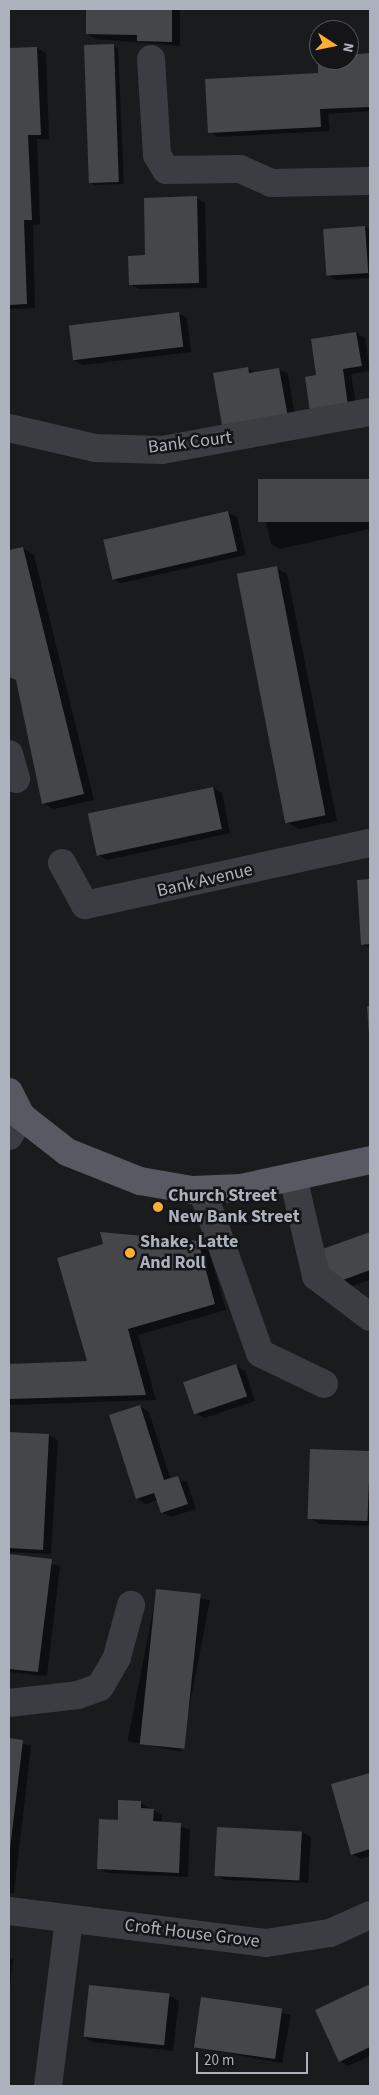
<!DOCTYPE html>
<html>
<head>
<meta charset="utf-8">
<style>
  body { margin:0 }
  #map { position:relative; width:379px; height:2095px; overflow:hidden; background:#1a1b1d; font-family:"Source Sans 3",sans-serif }
  div>[style] { position:absolute }
  [style*='--x'] { left:calc(var(--x)*1px); top:calc(var(--y)*1px); width:calc(var(--w)*1px); rotate:calc(var(--a)*1deg) }
  .shadow>* { inset:0; background:#0007; transform-origin:0 0 }
  .building>* { inset:0; background:#44464a; transform-origin:0 0 }
  .minor>* { height:28px; margin:-14px; padding:0 14px; transform-origin:14px; border-radius:14px; background:#3b3d42 }
  .major>* { height:28px; margin:-14px; padding:0 14px; transform-origin:14px; border-radius:14px; background:#575a62 }
  .dots>* { width:14px; height:14px; translate:-50% -50%; box-sizing:border-box; border:2px solid #151518; border-radius:50% }
  span { translate:-50% -50%; white-space:nowrap; text-align:center; line-height:1.15; -webkit-text-stroke:5px #151518; paint-order:stroke }
  .street-label { font-size:18px; color:#acb2bd }
  .poi-label { font-size:18px; color:#acb2bd; font-weight:700 }
  .left { translate:0 -50%; text-align:left }
  .frame { position:absolute; inset:0; border:10px solid #acb2bd; pointer-events:none }
  .north { position:absolute; left:309px; top:20px; width:50px; height:50px; box-sizing:border-box; background:#151518; border:1px solid #51545a; border-radius:50%; rotate:101deg; font-size:14px; font-weight:700; line-height:20px; text-align:center; color:#acb2bd }
  .north::after { content:''; display:block; margin:auto; width:18px; height:22px; background:#fcaf33; clip-path:polygon(50% 0,100% 100%,50% 72%,0 100%) }
  .scale { position:absolute; left:196px; top:2052px; width:112px; height:22px; box-sizing:border-box; border:2px solid #acb2bd; border-top:0; padding-left:6px; font-size:15px; line-height:18px; white-space:nowrap; color:#acb2bd; -webkit-text-stroke:4px #151518; paint-order:stroke }
</style>
</head>
<body>
<div id="map">
  <div class="shadow">
    <div style="clip-path:polygon(87px 9px,180px 9px,180px 46px,96px 39px,87px 34px)"></div>
    <div style="clip-path:polygon(113px 45px,118px 48px,124px 184px,95px 185px,90px 182px)"></div>
    <div style="clip-path:polygon(37px 48px,46px 53px,49px 139px,37px 139px,40px 224px,33px 225px,35px 308px,9px 309px,9px 49px)"></div>
    <div style="clip-path:polygon(370px 55px,370px 111px,328px 114px,330px 131px,218px 137px,209px 132px,319px 74px,319px 58px,349px 60px,349px 56px)"></div>
    <div style="clip-path:polygon(196px 198px,205px 203px,207px 288px,139px 289px,130px 284px)"></div>
    <div style="clip-path:polygon(365px 227px,370px 230px,370px 278px,336px 280px,327px 275px,324px 229px)"></div>
    <div style="clip-path:polygon(178px 313px,187px 318px,191px 352px,83px 365px,74px 360px)"></div>
    <div style="clip-path:polygon(356px 333px,365px 338px,370px 371px,351px 374px,357px 411px,318px 376px)"></div>
    <div style="clip-path:polygon(247px 368px,256px 373px,279px 369px,288px 374px,296px 422px,232px 429px)"></div>
    <div style="clip-path:polygon(370px 480px,370px 529px,280px 549px,271px 544px,262px 504px)"></div>
    <div style="clip-path:polygon(228px 512px,237px 517px,246px 555px,121px 583px,112px 578px)"></div>
    <div style="clip-path:polygon(23px 548px,34px 555px,94px 800px,54px 809px,43px 803px,18px 684px,9px 671px,9px 552px)"></div>
    <div style="clip-path:polygon(276px 568px,287px 574px,337px 821px,299px 829px,288px 823px)"></div>
    <div style="clip-path:polygon(213px 788px,222px 793px,230px 833px,107px 860px,98px 854px)"></div>
    <div style="clip-path:polygon(358px 881px,370px 881px,370px 948px,362px 944px)"></div>
    <div style="clip-path:polygon(370px 1234px,370px 1280px,344px 1289px,321px 1250px)"></div>
    <div style="clip-path:polygon(197px 1242px,208px 1248px,226px 1310px,138px 1335px,156px 1400px,9px 1405px,9px 1365px,89px 1363px)"></div>
    <div style="clip-path:polygon(236px 1366px,245px 1371px,255px 1401px,204px 1418px,195px 1413px)"></div>
    <div style="clip-path:polygon(140px 1406px,149px 1412px,171px 1480px,187px 1482px,196px 1509px,171px 1517px,162px 1512px,158px 1500px,146px 1504px,137px 1499px,111px 1416px)"></div>
    <div style="clip-path:polygon(9px 1433px,49px 1435px,58px 1441px,51px 1554px,9px 1552px)"></div>
    <div style="clip-path:polygon(311px 1450px,370px 1452px,370px 1526px,320px 1524px,309px 1518px)"></div>
    <div style="clip-path:polygon(9px 1555px,60px 1566px,47px 1676px,9px 1672px)"></div>
    <div style="left:157px;top:1590px;width:54px;height:154px;rotate:11deg"></div>
    <div style="clip-path:polygon(9px 1740px,31px 1746px,14px 1893px,9px 1893px)"></div>
    <div style="clip-path:polygon(370px 1774px,370px 1856px,361px 1859px,352px 1854px,333px 1785px)"></div>
    <div style="clip-path:polygon(141px 1803px,162px 1815px,162px 1823px,190px 1829px,188px 1877px,107px 1873px,98px 1868px,119px 1821px)"></div>
    <div style="clip-path:polygon(302px 1832px,311px 1837px,308px 1883px,225px 1880px,216px 1875px)"></div>
    <div style="clip-path:polygon(9px 1958px,13px 1960px,9px 1994px)"></div>
    <div style="clip-path:polygon(370px 1985px,370px 2056px,348px 2066px,340px 2061px,316px 2011px)"></div>
    <div style="clip-path:polygon(90px 1986px,170px 1996px,179px 2001px,173px 2051px,93px 2042px,84px 2037px)"></div>
    <div style="left:202px;top:1999px;width:90px;height:49px;rotate:10deg"></div>
  </div>
  <div class="building">
    <div style="clip-path:polygon(86px 9px,172px 9px,172px 42px,137px 41px,137px 35px,86px 34px)"></div>
    <div style="left:114px;top:44px;width:138px;height:30px;rotate:88deg"></div>
    <div style="clip-path:polygon(37px 47px,41px 135px,28px 135px,32px 220px,24px 220px,27px 304px,9px 305px,9px 48px)"></div>
    <div style="clip-path:polygon(370px 53px,370px 107px,320px 109px,321px 127px,208px 133px,205px 79px,318px 73px,318px 60px,349px 60px,349px 55px)"></div>
    <div style="clip-path:polygon(197px 196px,199px 283px,129px 285px,128px 256px,145px 255px,144px 198px)"></div>
    <div style="left:365px;top:226px;width:47px;height:42px;rotate:86deg"></div>
    <div style="left:179px;top:312px;width:35px;height:111px;rotate:83deg"></div>
    <div style="clip-path:polygon(356px 332px,362px 366px,343px 369px,348px 406px,310px 412px,305px 377px,316px 375px,311px 339px)"></div>
    <div style="clip-path:polygon(248px 367px,249px 373px,279px 368px,288px 417px,222px 425px,213px 373px)"></div>
    <div style="left:370px;top:479px;width:43px;height:112px;rotate:90deg"></div>
    <div style="left:228px;top:511px;width:41px;height:128px;rotate:77deg"></div>
    <div style="clip-path:polygon(23px 547px,84px 794px,42px 804px,16px 680px,9px 677px,9px 550px)"></div>
    <div style="left:277px;top:566px;width:254px;height:41px;rotate:79deg"></div>
    <div style="left:213px;top:787px;width:43px;height:128px;rotate:78deg"></div>
    <div style="clip-path:polygon(370px 879px,370px 944px,361px 945px,357px 880px)"></div>
    <div style="clip-path:polygon(367px 1006px,370px 1006px,370px 1034px,369px 1034px)"></div>
    <div style="clip-path:polygon(100px 1232px,198px 1241px,215px 1304px,128px 1329px,146px 1395px,9px 1399px,9px 1364px,87px 1361px,57px 1258px,103px 1244px)"></div>
    <div style="clip-path:polygon(370px 1232px,370px 1270px,332px 1284px,320px 1250px)"></div>
    <div style="left:236px;top:1364px;width:34px;height:56px;rotate:71deg"></div>
    <div style="clip-path:polygon(140px 1405px,164px 1480px,178px 1476px,188px 1504px,161px 1513px,154px 1493px,136px 1499px,109px 1415px)"></div>
    <div style="clip-path:polygon(9px 1432px,49px 1434px,43px 1550px,9px 1548px)"></div>
    <div style="left:310px;top:1449px;width:60px;height:70px;rotate:2deg"></div>
    <div style="clip-path:polygon(9px 1554px,52px 1559px,38px 1672px,9px 1669px)"></div>
    <div style="left:156px;top:1589px;width:45px;height:156px;rotate:6deg"></div>
    <div style="clip-path:polygon(9px 1738px,23px 1740px,10px 1849px,9px 1848px)"></div>
    <div style="clip-path:polygon(370px 1773px,370px 1849px,351px 1855px,331px 1784px)"></div>
    <div style="clip-path:polygon(118px 1800px,141px 1801px,141px 1808px,154px 1809px,153px 1821px,181px 1823px,179px 1873px,97px 1869px,99px 1819px,118px 1820px)"></div>
    <div style="left:217px;top:1827px;width:85px;height:49px;rotate:3deg"></div>
    <div style="clip-path:polygon(370px 1984px,370px 2047px,339px 2062px,315px 2010px)"></div>
    <div style="left:89px;top:1985px;width:81px;height:52px;rotate:6deg"></div>
    <div style="left:201px;top:1997px;width:82px;height:51px;rotate:8deg"></div>
  </div>
  <div class="minor">
    <div style="--x:151;--y:59;--w:96;--a:86.4"></div>
    <div style="--x:157;--y:155;--w:17;--a:59"></div>
    <div style="--x:166;--y:170;--w:74;--a:-0.8"></div>
    <div style="--x:240;--y:169;--w:34;--a:24"></div>
    <div style="--x:271;--y:183;--w:99;--a:-1.2"></div>
    <div style="--x:9;--y:428;--w:88;--a:13.1"></div>
    <div style="--x:95;--y:448;--w:67;--a:1.7"></div>
    <div style="--x:162;--y:450;--w:211;--a:-10.4"></div>
    <div style="--x:9;--y:754;--w:26;--a:74"></div>
    <div style="--x:62;--y:863;--w:48;--a:61.3"></div>
    <div style="--x:85;--y:905;--w:292;--a:-12.3"></div>
    <div style="--x:9;--y:1136;--w:23;--a:-59"></div>
    <div style="--x:293;--y:1177;--w:102;--a:76.9"></div>
    <div style="--x:316;--y:1276;--w:68;--a:37.2"></div>
    <div style="--x:202;--y:1190;--w:173;--a:70.4"></div>
    <div style="--x:260;--y:1353;--w:71;--a:25.8"></div>
    <div style="--x:9;--y:1703;--w:69;--a:-6.6"></div>
    <div style="--x:78;--y:1695;--w:23;--a:-20"></div>
    <div style="--x:100;--y:1687;--w:34;--a:-60"></div>
    <div style="--x:117;--y:1657;--w:54;--a:-74.9"></div>
    <div style="--x:9;--y:1911;--w:259;--a:7.1"></div>
    <div style="--x:266;--y:1943;--w:65;--a:-8.9"></div>
    <div style="--x:330;--y:1933;--w:44;--a:-24.2"></div>
    <div style="--x:48;--y:2086;--w:168;--a:-82.8"></div>
  </div>
  <div class="major">
    <div style="--x:9;--y:1092;--w:27;--a:63"></div>
    <div style="--x:21;--y:1116;--w:58;--a:38"></div>
    <div style="--x:67;--y:1152;--w:79;--a:21.7"></div>
    <div style="--x:140;--y:1181;--w:53;--a:9.8"></div>
    <div style="--x:192;--y:1190;--w:49;--a:-2.3"></div>
    <div style="--x:241;--y:1188;--w:132;--a:-12.2"></div>
  </div>
  <div class="dots">
    <div style="left:158px;top:1207px;background:#fcaf33"></div>
    <div style="left:130px;top:1253px;background:#fcaf33"></div>
  </div>
  <div class="street-label">
    <span style="left:190px;top:443px;rotate:-7deg">Bank Court</span>
    <span style="left:205px;top:881px;rotate:-13deg">Bank Avenue</span>
    <span style="left:192px;top:1934px;rotate:7deg">Croft House Grove</span>
  </div>
  <div class="poi-label">
    <span class="left" style="left:168px;top:1207px">Church Street<br>New Bank Street</span>
    <span class="left" style="left:140px;top:1253px">Shake, Latte<br>And Roll</span>
  </div>
  <div class="frame"></div>
  <div class="north">N</div>
  <div class="scale">20 m</div>
</div>
</body>
</html>
